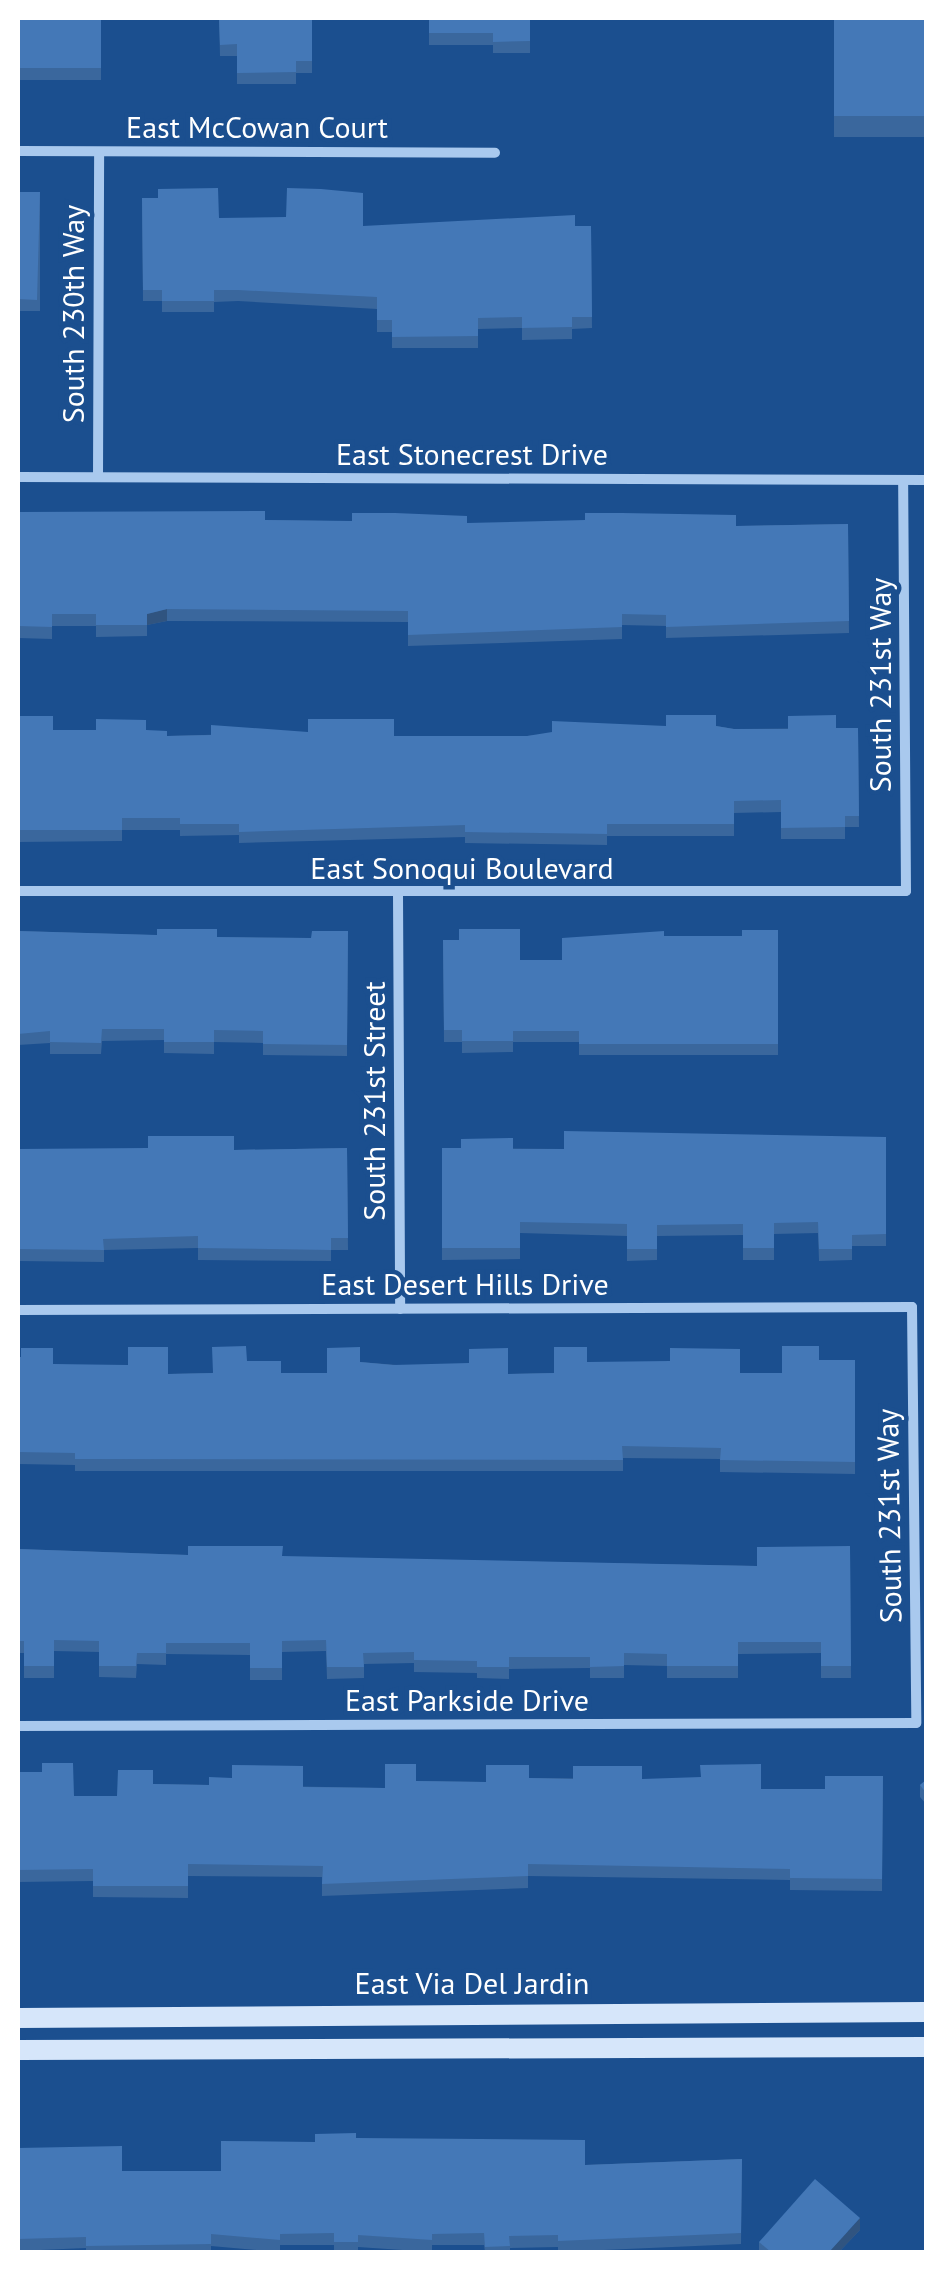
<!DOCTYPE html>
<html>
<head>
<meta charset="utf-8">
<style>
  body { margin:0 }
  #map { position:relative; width:944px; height:2270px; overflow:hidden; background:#1b4f8f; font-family:"PT Sans",sans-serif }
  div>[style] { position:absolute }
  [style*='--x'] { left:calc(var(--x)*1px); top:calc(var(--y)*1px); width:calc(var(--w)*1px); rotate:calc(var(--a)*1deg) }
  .street>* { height:10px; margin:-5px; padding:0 5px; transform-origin:5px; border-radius:5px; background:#a9c9ee }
  .secondary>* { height:20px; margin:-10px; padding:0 10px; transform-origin:10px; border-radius:10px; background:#d6e6fa }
  .wall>* { inset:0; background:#3a679d; transform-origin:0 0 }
  .shaded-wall>* { inset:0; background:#305480 }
  .building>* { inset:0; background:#4478b7; transform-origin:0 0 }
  span { translate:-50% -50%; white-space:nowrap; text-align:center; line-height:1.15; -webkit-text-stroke:9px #1b4f8f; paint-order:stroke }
  .street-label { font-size:30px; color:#fff }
  .frame { position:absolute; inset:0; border:20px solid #fff; pointer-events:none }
</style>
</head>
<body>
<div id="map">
  <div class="street">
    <div style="--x:18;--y:151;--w:477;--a:0.2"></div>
    <div style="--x:18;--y:477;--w:908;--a:0.19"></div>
    <div style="--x:98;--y:477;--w:325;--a:-89.8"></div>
    <div style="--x:18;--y:891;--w:888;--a:0"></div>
    <div style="--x:906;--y:891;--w:411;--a:-90.4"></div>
    <div style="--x:398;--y:894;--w:415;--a:89.7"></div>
    <div style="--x:18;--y:1310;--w:894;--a:-0.19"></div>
    <div style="--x:912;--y:1307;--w:416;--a:89.4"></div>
    <div style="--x:916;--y:1723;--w:898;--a:179.81"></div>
  </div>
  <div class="secondary">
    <div style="--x:18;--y:2018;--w:908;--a:-0.38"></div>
    <div style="--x:18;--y:2050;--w:908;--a:-0.19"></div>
  </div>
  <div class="wall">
    <div style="left:18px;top:18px;width:83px;height:62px"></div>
    <div style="clip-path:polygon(219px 18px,312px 18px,312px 73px,296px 73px,296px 84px,237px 84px,237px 56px,220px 56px)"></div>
    <div style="clip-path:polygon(429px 18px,530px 18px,530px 53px,493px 53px,493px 45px,429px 45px)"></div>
    <div style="left:834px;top:18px;width:92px;height:119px"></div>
    <div style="left:18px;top:192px;width:22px;height:119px"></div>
    <div style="clip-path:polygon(142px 198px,219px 218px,363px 226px,591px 226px,592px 328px,572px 329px,572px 339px,522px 340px,522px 328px,478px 329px,478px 348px,392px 348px,392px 332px,377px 332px,377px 309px,238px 301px,214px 302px,214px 312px,162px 312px,162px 301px,143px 301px)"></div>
    <div style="clip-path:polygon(18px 512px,265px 520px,467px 523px,736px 526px,848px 524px,849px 633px,666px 638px,666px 626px,622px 625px,622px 639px,408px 646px,408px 622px,167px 621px,147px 625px,147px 636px,96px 637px,96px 626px,52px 626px,52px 639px,18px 638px)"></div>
    <div style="clip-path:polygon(18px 716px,53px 730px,146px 730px,167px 736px,308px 732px,394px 736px,527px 736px,666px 726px,716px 726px,734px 729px,858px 728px,859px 827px,845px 827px,845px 839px,781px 839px,781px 812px,734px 813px,734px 836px,607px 836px,607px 845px,465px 843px,465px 837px,239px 843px,239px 835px,180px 836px,180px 830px,122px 830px,122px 841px,18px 842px)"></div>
    <div style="clip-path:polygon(778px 930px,778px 1055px,579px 1055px,579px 1042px,513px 1042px,513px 1052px,462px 1053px,462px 1042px,444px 1042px,443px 940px,520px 960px,562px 960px,664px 936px,742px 936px)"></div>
    <div style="clip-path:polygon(18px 931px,217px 937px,311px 938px,348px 931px,347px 1056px,263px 1055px,263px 1043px,214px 1042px,214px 1054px,164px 1053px,164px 1040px,102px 1041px,101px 1054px,50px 1054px,50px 1043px,18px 1045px)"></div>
    <div style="clip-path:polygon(886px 1137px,886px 1246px,852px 1246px,852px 1260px,819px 1261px,818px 1233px,774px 1234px,774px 1260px,743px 1260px,743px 1235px,657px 1236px,657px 1260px,627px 1261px,627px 1236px,520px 1233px,520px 1259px,442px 1260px,442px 1148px,564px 1149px)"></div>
    <div style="clip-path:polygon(347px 1148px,348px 1250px,331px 1250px,331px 1261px,198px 1260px,198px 1248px,104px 1250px,104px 1262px,18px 1261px,18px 1149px,234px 1150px)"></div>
    <div style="clip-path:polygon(926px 1236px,926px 1255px,924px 1254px,924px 1242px)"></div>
    <div style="clip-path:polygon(18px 1357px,53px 1364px,168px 1374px,212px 1373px,247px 1361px,281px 1373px,327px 1373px,360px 1362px,508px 1374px,554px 1373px,587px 1362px,740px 1373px,782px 1373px,819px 1360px,855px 1360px,855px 1474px,720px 1472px,720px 1459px,623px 1458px,623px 1471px,75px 1471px,75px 1465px,18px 1464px)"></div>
    <div style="clip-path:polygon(850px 1546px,851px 1678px,821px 1678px,821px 1653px,738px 1654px,738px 1678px,667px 1678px,667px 1666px,624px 1665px,624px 1678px,590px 1678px,590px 1668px,509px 1669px,509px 1679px,477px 1678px,477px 1673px,414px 1672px,414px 1663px,364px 1664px,364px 1678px,327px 1679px,326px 1651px,282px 1652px,282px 1680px,250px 1680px,250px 1655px,166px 1654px,166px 1665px,137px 1664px,136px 1678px,99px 1677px,99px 1652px,54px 1651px,54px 1678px,24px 1678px,24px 1653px,18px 1653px,18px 1549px,188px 1555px,757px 1566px)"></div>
    <div style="clip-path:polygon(18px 1772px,74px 1796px,117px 1796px,153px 1784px,385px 1788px,416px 1781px,486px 1782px,529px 1778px,642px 1779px,761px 1789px,825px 1789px,883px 1776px,882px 1891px,790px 1890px,790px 1880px,528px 1876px,528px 1888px,322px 1896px,322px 1877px,188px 1876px,188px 1898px,93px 1897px,93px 1881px,18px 1882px)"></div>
    <div style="clip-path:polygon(926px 1780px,926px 1804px,920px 1797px,920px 1785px)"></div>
    <div style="clip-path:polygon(356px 2138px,585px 2165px,742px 2159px,741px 2244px,558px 2252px,558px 2247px,510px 2248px,510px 2252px,485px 2252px,484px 2245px,432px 2245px,432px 2252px,358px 2247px,358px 2252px,334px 2252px,334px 2245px,280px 2245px,280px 2252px,211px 2246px,211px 2252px,86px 2252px,86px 2248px,18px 2251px,18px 2148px,122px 2171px,221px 2171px,315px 2142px)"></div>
    <div style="clip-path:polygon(860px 2230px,839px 2252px,759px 2252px,759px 2242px)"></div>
  </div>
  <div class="shaded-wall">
    <div style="clip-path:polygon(167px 609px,167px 621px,147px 625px,147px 614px)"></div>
    <div style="clip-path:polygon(860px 2218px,860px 2230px,839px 2252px,829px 2252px)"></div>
  </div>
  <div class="building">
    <div style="left:18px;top:18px;width:83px;height:50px"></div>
    <div style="clip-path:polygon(219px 18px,312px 18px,312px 61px,296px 61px,296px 72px,237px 73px,237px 44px,220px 45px)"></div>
    <div style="clip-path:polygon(429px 18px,530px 18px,530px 41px,493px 42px,493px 33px,429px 33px)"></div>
    <div style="left:834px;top:18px;width:92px;height:98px"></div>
    <div style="clip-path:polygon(218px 188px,219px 218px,286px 217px,287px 188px,321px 189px,363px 193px,363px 226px,575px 215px,575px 226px,591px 226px,592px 317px,572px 317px,572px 327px,522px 328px,522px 317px,478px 318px,478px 336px,392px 337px,392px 320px,377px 320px,377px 297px,238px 290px,214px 290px,214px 301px,162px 301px,162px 290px,143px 290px,142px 198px,158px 198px,158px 189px)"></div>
    <div style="clip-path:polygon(18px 192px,40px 192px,37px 300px,18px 299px)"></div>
    <div style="clip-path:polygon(265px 511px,265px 520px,352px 521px,352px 513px,395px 513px,467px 516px,467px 523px,585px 520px,585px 513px,622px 513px,736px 515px,736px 526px,848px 524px,849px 621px,666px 627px,666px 615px,622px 614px,622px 627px,408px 635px,408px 611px,167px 609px,147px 614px,147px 625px,96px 625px,96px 614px,52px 614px,52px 627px,18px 626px,18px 512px)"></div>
    <div style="clip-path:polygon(666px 715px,716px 715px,716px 726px,734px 729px,788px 729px,788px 716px,836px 715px,836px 728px,858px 728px,859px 816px,845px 816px,845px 827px,781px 828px,781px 800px,734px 801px,734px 824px,607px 824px,607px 834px,465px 832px,465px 825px,239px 832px,239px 824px,180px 824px,180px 818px,122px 818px,122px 830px,18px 830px,18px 716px,53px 716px,53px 730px,96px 730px,96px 719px,146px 720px,146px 730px,167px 731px,167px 736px,211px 735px,211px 725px,308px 732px,308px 719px,394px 719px,394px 736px,527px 736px,552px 732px,552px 721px,666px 726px)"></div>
    <div style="clip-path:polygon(157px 929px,217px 929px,217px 937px,311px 938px,312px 931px,348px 931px,347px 1045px,263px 1044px,263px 1031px,214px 1030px,214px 1042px,164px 1042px,164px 1029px,102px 1029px,101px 1043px,50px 1042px,50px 1031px,18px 1034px,18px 931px,157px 935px)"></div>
    <div style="clip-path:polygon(459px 929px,520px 929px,520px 960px,562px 960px,562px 938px,664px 931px,664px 936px,742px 936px,742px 930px,778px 930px,778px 1044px,579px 1044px,579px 1031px,513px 1031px,513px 1041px,462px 1041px,462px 1030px,444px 1030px,443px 940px,459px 940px)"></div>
    <div style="clip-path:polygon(564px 1131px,886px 1137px,886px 1234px,852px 1235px,852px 1249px,819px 1249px,818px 1222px,774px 1223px,774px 1248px,743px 1248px,743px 1224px,657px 1225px,657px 1249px,627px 1249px,627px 1224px,520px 1222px,520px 1248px,442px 1248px,442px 1148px,461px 1148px,461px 1139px,513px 1138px,513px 1149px,564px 1149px)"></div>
    <div style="clip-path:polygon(148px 1136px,234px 1136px,234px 1150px,347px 1148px,348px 1238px,331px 1238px,331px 1250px,198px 1248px,198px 1236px,103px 1239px,104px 1250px,18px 1249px,18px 1149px,148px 1148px)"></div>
    <div style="clip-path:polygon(246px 1346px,247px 1361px,281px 1361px,281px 1373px,327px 1373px,327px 1348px,360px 1347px,360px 1362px,393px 1365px,469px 1363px,469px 1349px,508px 1348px,508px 1374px,554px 1373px,554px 1347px,587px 1347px,587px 1362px,670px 1361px,670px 1348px,740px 1349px,740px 1373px,782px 1373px,782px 1346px,819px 1346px,819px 1360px,855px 1360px,855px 1462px,720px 1460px,721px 1448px,622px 1446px,623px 1460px,75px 1459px,75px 1453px,18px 1452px,18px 1357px,21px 1357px,21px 1348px,53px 1348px,53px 1364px,128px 1365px,128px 1347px,168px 1347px,168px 1374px,213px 1373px,212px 1347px)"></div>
    <div style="clip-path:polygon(188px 1546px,283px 1546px,282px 1556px,757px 1566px,757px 1547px,850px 1546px,851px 1666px,821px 1666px,821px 1642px,738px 1642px,738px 1666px,667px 1666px,667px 1654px,624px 1653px,624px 1666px,590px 1667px,590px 1657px,509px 1657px,509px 1667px,477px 1667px,477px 1661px,414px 1660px,414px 1652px,363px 1653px,364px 1667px,327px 1667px,326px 1640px,282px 1641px,282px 1668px,250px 1668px,250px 1643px,166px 1643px,166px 1653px,137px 1653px,136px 1666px,99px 1666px,99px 1641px,54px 1640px,54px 1666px,24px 1666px,24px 1641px,18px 1641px,18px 1549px,188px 1555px)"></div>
    <div style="clip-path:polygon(42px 1763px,73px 1763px,74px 1796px,117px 1796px,118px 1770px,153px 1770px,153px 1784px,209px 1785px,209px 1777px,232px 1778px,232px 1765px,303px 1766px,303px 1787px,385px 1788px,385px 1764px,416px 1764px,416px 1781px,486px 1782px,486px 1765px,529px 1765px,529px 1778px,573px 1779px,573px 1766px,642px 1766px,642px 1779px,701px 1777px,700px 1765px,761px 1764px,761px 1789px,825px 1789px,825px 1776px,883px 1776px,882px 1879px,790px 1878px,790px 1869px,528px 1864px,528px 1876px,322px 1884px,323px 1866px,188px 1864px,188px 1886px,93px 1886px,93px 1869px,18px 1870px,18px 1772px,42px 1772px)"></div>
    <div style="clip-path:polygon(926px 1780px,926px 1793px,920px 1785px)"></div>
    <div style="clip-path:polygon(356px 2133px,356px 2138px,585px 2140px,585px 2165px,742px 2159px,741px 2233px,558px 2241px,558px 2235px,509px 2236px,510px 2246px,485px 2247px,484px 2233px,432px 2234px,432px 2240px,358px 2235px,358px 2242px,334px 2242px,334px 2233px,280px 2234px,280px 2240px,211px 2234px,211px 2244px,86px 2246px,86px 2237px,18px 2239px,18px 2148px,122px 2146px,122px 2171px,221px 2171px,221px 2141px,315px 2142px,315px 2134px)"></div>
    <div style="clip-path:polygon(815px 2179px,860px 2218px,829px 2252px,771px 2252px,759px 2242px)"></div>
  </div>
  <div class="street-label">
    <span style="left:257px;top:127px">East McCowan Court</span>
    <span style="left:73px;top:314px;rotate:-90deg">South 230th Way</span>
    <span style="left:472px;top:454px">East Stonecrest Drive</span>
    <span style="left:880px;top:685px;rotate:-90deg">South 231st Way</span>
    <span style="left:462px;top:868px">East Sonoqui Boulevard</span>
    <span style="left:374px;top:1101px;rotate:-90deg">South 231st Street</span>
    <span style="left:465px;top:1284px">East Desert Hills Drive</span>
    <span style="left:889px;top:1516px;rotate:-91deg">South 231st Way</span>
    <span style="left:467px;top:1700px">East Parkside Drive</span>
    <span style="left:472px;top:1983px">East Via Del Jardin</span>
  </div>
  <div class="frame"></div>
</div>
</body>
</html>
